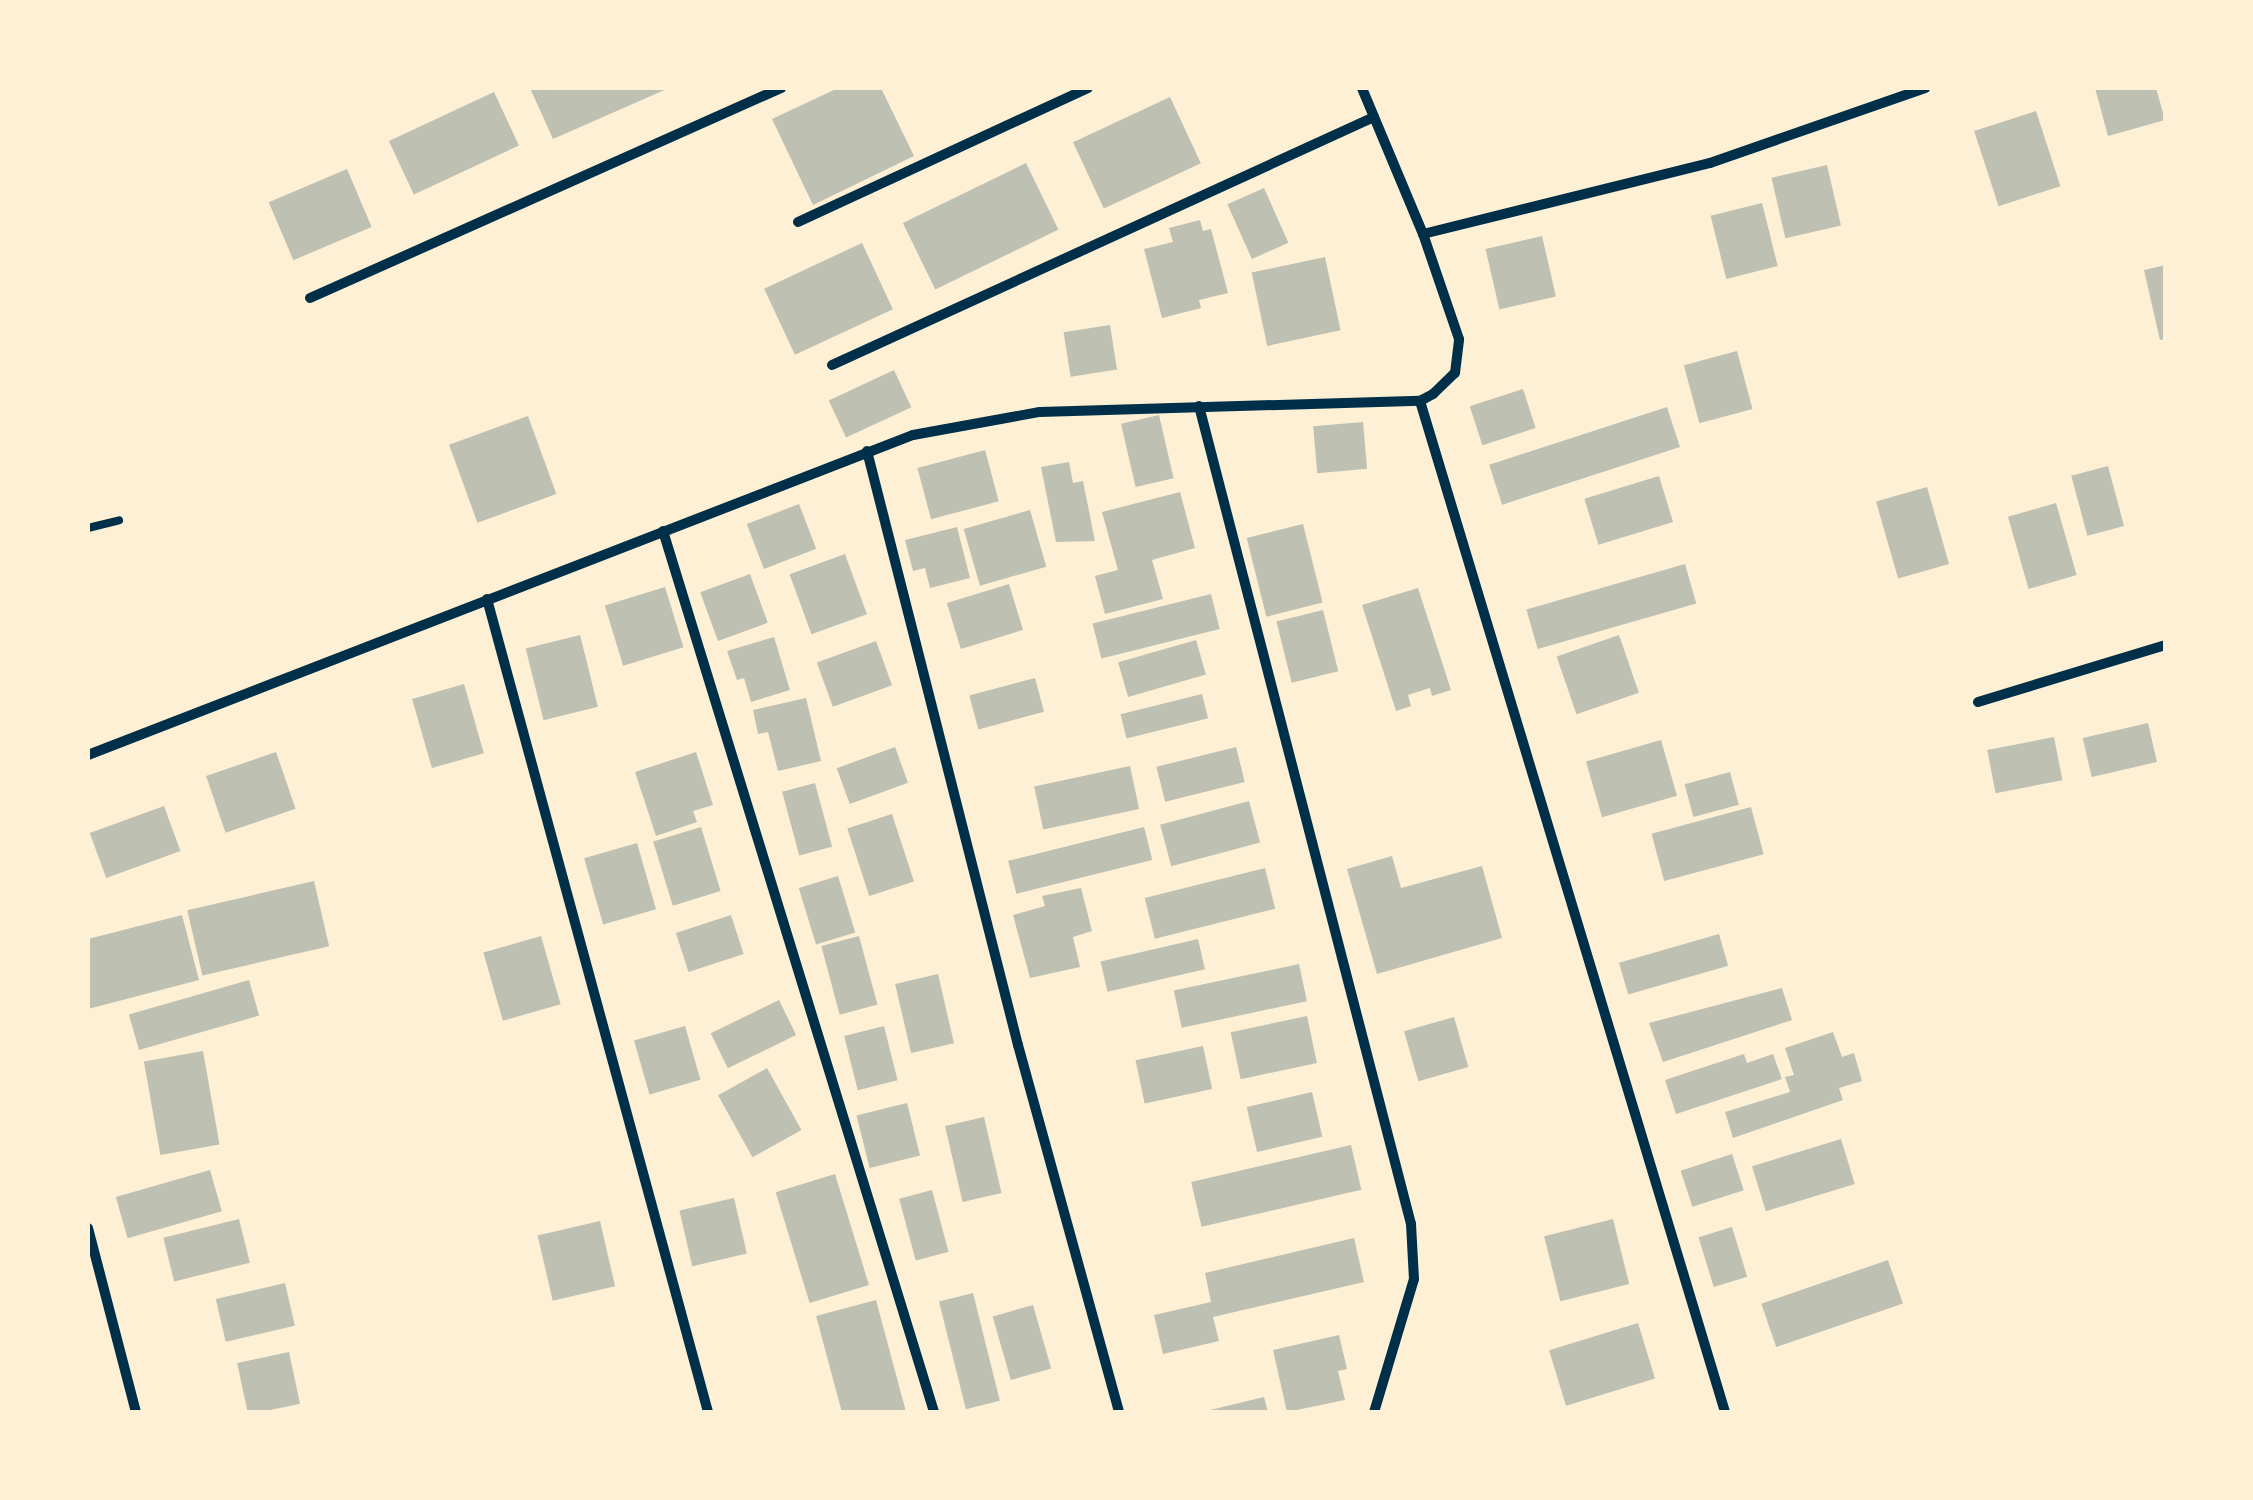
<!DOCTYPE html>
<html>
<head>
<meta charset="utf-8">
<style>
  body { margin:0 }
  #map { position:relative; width:2253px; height:1500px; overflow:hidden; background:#fdf0d5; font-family:"Nunito Sans",sans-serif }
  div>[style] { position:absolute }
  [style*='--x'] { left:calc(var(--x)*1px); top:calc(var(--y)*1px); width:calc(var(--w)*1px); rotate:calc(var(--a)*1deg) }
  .building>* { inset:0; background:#bec0b2; transform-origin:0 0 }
  .service>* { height:8px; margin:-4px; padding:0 4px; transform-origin:4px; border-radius:4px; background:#003049 }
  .minor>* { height:10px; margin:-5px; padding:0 5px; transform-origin:5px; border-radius:5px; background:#003049 }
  span { translate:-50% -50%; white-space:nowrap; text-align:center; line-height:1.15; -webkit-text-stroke:10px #fdf0d5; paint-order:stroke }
  .frame { position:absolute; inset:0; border:90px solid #fdf0d5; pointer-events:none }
</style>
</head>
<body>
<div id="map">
  <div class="building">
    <div style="clip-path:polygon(530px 88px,669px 88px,553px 139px)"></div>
    <div style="clip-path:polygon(838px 88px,881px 88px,914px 156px,813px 205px,772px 119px)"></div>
    <div style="clip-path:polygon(2095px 88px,2156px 88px,2165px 120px,2108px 136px)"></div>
    <div style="left:494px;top:92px;width:59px;height:116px;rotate:65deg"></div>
    <div style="left:1170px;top:97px;width:73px;height:107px;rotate:65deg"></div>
    <div style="left:2036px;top:111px;width:79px;height:65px;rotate:72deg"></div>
    <div style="left:1026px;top:163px;width:74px;height:137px;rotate:64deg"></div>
    <div style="left:1827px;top:165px;width:62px;height:57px;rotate:77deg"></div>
    <div style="left:347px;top:169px;width:63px;height:85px;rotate:67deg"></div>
    <div style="left:1264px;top:188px;width:60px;height:40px;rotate:66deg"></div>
    <div style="left:1762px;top:203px;width:65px;height:53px;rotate:76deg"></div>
    <div style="clip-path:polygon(1200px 220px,1203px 231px,1211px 229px,1228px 293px,1199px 300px,1201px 308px,1162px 318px,1144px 249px,1173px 242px,1169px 228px)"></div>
    <div style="left:1542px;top:236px;width:62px;height:58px;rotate:77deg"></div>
    <div style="left:862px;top:243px;width:73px;height:108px;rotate:65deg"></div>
    <div style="left:1325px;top:257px;width:75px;height:75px;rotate:78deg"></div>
    <div style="clip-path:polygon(2166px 265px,2166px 339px,2160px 340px,2144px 270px)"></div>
    <div style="left:1110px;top:325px;width:45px;height:47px;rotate:81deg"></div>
    <div style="left:1737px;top:351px;width:60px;height:55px;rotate:75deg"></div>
    <div style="left:894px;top:370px;width:41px;height:72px;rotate:65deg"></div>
    <div style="left:1523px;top:389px;width:41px;height:56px;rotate:72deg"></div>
    <div style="left:1667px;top:407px;width:42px;height:187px;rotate:72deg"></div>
    <div style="left:1159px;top:415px;width:65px;height:39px;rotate:77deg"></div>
    <div style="left:528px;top:416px;width:83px;height:84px;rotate:70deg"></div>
    <div style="left:1363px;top:422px;width:47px;height:50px;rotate:85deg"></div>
    <div style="left:985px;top:450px;width:53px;height:70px;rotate:75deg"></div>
    <div style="clip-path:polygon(1069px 462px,1073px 483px,1083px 481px,1095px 541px,1056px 542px,1041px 467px)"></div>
    <div style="left:2108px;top:466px;width:62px;height:38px;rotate:75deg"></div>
    <div style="left:1659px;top:476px;width:48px;height:78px;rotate:73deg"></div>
    <div style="left:1927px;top:487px;width:80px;height:53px;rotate:74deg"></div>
    <div style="clip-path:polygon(1180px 492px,1195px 548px,1152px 560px,1163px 599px,1105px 614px,1095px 576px,1118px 570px,1102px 512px)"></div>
    <div style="left:2056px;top:503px;width:75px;height:50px;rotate:74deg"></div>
    <div style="left:799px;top:504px;width:48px;height:56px;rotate:69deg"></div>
    <div style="left:1030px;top:510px;width:59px;height:69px;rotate:74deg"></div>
    <div style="left:1303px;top:524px;width:81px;height:58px;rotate:76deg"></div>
    <div style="clip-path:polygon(957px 527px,970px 578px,930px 588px,925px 568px,913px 571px,905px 540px)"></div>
    <div style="left:845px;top:554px;width:64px;height:59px;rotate:70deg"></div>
    <div style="left:1685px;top:564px;width:41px;height:165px;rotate:74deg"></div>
    <div style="left:750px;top:574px;width:52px;height:53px;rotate:70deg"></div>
    <div style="left:1009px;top:584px;width:48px;height:65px;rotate:73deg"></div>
    <div style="left:665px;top:587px;width:63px;height:63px;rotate:73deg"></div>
    <div style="clip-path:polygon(1418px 588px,1451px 690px,1432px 696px,1430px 688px,1408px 695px,1411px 706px,1396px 711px,1362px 605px)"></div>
    <div style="left:1211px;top:594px;width:36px;height:122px;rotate:76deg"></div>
    <div style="left:1323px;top:610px;width:63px;height:48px;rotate:76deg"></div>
    <div style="left:580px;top:635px;width:74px;height:56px;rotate:76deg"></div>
    <div style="left:1619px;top:635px;width:61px;height:66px;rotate:71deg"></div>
    <div style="clip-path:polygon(774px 637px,790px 690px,751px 702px,744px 678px,737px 680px,727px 651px)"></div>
    <div style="left:1196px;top:640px;width:36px;height:81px;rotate:74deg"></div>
    <div style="left:876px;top:641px;width:47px;height:63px;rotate:70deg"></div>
    <div style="left:1035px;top:678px;width:35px;height:68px;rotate:75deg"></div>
    <div style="left:464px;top:684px;width:72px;height:54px;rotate:74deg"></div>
    <div style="left:1202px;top:694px;width:25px;height:84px;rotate:76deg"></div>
    <div style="clip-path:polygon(806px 698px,821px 761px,778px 771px,768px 732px,758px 734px,753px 710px)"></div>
    <div style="left:2148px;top:723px;width:40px;height:67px;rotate:77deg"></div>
    <div style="left:2054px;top:737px;width:44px;height:68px;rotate:79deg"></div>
    <div style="left:1661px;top:740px;width:58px;height:78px;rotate:74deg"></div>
    <div style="left:895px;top:747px;width:38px;height:62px;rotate:70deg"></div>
    <div style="left:1236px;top:747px;width:36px;height:82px;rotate:76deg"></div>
    <div style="left:276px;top:752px;width:60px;height:74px;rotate:71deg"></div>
    <div style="clip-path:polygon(696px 752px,713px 805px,693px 811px,697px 822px,656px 836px,635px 772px)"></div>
    <div style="left:1130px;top:766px;width:44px;height:98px;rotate:78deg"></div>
    <div style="left:1730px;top:772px;width:34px;height:47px;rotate:75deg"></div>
    <div style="left:815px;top:783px;width:66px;height:34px;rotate:75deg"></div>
    <div style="left:1249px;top:801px;width:43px;height:92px;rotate:75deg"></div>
    <div style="left:164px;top:806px;width:48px;height:79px;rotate:70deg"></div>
    <div style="left:1751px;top:807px;width:49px;height:103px;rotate:75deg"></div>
    <div style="left:892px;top:814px;width:71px;height:47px;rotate:72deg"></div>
    <div style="left:701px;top:827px;width:67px;height:50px;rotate:73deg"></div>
    <div style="left:1144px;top:827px;width:34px;height:140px;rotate:76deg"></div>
    <div style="left:637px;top:843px;width:69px;height:55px;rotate:74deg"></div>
    <div style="clip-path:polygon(1392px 856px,1401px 888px,1482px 866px,1502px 938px,1377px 974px,1347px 869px)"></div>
    <div style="left:1265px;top:868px;width:42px;height:124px;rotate:76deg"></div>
    <div style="left:838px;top:876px;width:59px;height:41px;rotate:73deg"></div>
    <div style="left:314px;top:881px;width:67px;height:130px;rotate:77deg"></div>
    <div style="clip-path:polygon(1081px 888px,1092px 931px,1073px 937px,1080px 967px,1030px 978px,1013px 915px,1045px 906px,1042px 896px)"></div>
    <div style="clip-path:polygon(182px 915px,199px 980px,88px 1009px,88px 939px)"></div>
    <div style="left:731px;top:915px;width:41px;height:58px;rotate:72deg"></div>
    <div style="left:1719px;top:934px;width:33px;height:104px;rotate:74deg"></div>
    <div style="left:541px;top:936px;width:71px;height:60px;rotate:74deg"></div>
    <div style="left:859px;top:936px;width:71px;height:39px;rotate:75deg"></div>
    <div style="left:1198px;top:939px;width:31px;height:100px;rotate:77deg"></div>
    <div style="left:1299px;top:964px;width:38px;height:128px;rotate:78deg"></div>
    <div style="left:938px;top:974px;width:71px;height:44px;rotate:77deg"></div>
    <div style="left:249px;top:980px;width:37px;height:125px;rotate:74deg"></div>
    <div style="clip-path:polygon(1782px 988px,1792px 1020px,1663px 1062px,1649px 1023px)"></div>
    <div style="left:779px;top:1000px;width:39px;height:76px;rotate:64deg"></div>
    <div style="left:1307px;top:1016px;width:48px;height:78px;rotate:78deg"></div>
    <div style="left:1454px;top:1017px;width:52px;height:52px;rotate:74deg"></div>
    <div style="left:685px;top:1026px;width:56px;height:53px;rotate:74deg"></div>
    <div style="left:884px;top:1026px;width:56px;height:41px;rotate:76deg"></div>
    <div style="clip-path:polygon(1833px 1032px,1842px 1057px,1854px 1053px,1862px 1081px,1839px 1088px,1843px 1100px,1733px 1138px,1725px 1112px,1790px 1092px,1785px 1077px,1794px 1075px,1785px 1048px)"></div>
    <div style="left:1203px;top:1046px;width:44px;height:69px;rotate:78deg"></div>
    <div style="left:203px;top:1051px;width:95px;height:60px;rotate:80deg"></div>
    <div style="clip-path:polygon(1744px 1054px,1747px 1063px,1773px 1054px,1782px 1079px,1676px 1114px,1665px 1080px)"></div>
    <div style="left:767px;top:1068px;width:71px;height:56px;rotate:61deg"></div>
    <div style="left:1312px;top:1092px;width:46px;height:67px;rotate:77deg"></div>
    <div style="left:907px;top:1103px;width:54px;height:52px;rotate:76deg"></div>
    <div style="left:984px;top:1117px;width:78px;height:40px;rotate:77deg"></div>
    <div style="left:1841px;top:1139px;width:47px;height:93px;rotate:73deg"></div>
    <div style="left:1351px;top:1145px;width:46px;height:164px;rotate:77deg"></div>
    <div style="left:1732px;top:1154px;width:38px;height:54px;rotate:72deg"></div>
    <div style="left:210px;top:1170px;width:43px;height:98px;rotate:74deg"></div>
    <div style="left:835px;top:1174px;width:116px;height:62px;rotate:73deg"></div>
    <div style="left:932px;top:1190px;width:64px;height:34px;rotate:75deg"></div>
    <div style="left:734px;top:1198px;width:57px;height:56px;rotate:77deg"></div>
    <div style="left:239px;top:1219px;width:45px;height:78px;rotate:76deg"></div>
    <div style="left:1613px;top:1219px;width:67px;height:71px;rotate:76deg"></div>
    <div style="left:600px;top:1221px;width:67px;height:64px;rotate:77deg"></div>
    <div style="left:1732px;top:1227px;width:52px;height:35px;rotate:73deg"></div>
    <div style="clip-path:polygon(1354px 1238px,1364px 1282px,1213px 1317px,1219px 1341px,1163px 1354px,1154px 1315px,1211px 1302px,1205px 1273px)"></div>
    <div style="left:1888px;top:1260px;width:46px;height:134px;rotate:71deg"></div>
    <div style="left:285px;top:1283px;width:44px;height:71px;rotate:77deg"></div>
    <div style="left:973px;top:1293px;width:111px;height:35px;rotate:76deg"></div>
    <div style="left:876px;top:1300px;width:115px;height:62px;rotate:75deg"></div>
    <div style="left:1033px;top:1305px;width:66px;height:42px;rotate:74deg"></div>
    <div style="left:1638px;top:1323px;width:58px;height:93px;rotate:73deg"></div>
    <div style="clip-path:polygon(1339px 1335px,1347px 1369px,1338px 1371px,1345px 1400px,1287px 1412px,1273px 1350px)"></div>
    <div style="left:289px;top:1352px;width:53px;height:53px;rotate:78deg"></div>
    <div style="clip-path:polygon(1264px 1397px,1268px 1412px,1206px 1412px,1206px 1411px)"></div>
  </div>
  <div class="service">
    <div style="--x:88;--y:528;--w:32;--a:-14"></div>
  </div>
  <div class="minor">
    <div style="--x:798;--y:222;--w:319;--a:-24.8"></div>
    <div style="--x:1423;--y:234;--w:296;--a:-13.9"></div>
    <div style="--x:1710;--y:163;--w:228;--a:-19.2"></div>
    <div style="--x:310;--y:298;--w:516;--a:-24.03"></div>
    <div style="--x:832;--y:365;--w:596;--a:-24.59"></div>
    <div style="--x:1420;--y:401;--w:1056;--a:73.21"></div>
    <div style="--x:1199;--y:406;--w:845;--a:75.47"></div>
    <div style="--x:1411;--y:1224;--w:55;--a:86.9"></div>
    <div style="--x:1414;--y:1279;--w:139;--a:106.7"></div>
    <div style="--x:867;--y:451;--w:613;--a:75.74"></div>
    <div style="--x:1018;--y:1045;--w:381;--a:74.6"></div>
    <div style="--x:663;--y:531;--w:922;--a:72.9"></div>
    <div style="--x:487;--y:599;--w:843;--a:74.79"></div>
    <div style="--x:1978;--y:702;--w:196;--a:-16.9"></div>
    <div style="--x:88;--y:755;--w:885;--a:-21.2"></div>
    <div style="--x:913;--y:435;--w:129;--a:-10.3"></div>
    <div style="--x:1040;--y:412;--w:380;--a:-1.7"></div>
    <div style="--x:1420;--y:401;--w:15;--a:-28"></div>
    <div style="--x:1433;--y:394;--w:30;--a:-44"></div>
    <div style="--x:1455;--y:373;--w:34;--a:-83"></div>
    <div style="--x:1459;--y:339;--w:111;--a:-108.9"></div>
    <div style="--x:1423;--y:234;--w:158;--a:-112.7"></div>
    <div style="--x:88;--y:1228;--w:190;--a:75.4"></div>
  </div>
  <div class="frame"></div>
</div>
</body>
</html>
